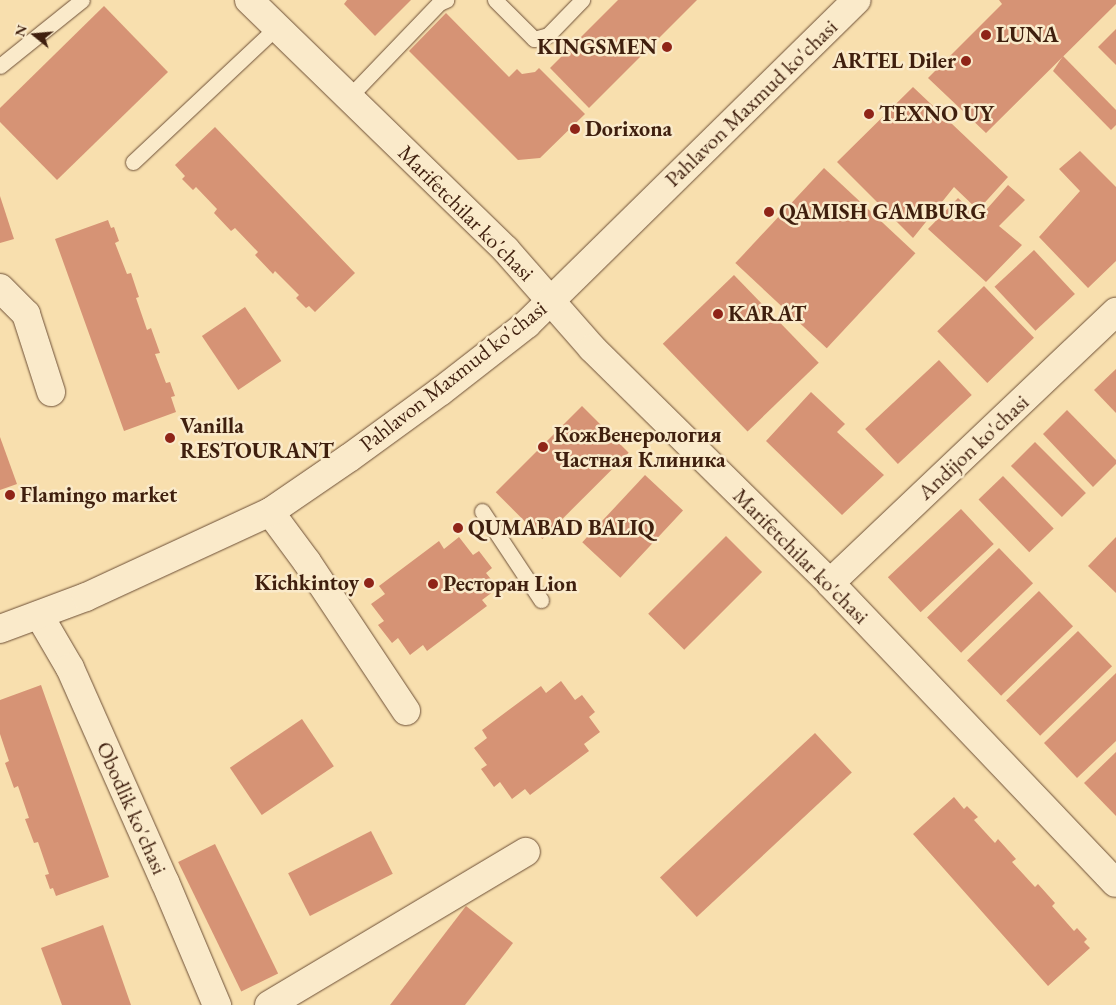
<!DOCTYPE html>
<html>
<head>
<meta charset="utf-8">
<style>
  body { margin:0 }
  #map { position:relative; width:1116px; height:1005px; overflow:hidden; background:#f8dfae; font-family:"EB Garamond",serif }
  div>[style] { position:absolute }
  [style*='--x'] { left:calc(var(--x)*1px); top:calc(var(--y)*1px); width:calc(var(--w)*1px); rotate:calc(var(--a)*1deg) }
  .building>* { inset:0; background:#d69375; transform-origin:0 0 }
  .roads { filter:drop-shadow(0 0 1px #6d4f36) drop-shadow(0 0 1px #6d4f36) }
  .service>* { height:15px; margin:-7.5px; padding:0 7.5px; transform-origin:7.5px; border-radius:7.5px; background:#faeaca }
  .minor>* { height:28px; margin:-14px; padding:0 14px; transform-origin:14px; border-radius:14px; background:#faeaca }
  .tertiary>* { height:28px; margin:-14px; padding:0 14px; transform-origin:14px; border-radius:14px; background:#faeaca }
  .dots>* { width:14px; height:14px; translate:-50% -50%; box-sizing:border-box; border:2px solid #faeaca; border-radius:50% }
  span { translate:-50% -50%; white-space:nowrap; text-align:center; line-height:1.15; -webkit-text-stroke:5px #faeaca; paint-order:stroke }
  .poi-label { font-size:22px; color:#3f1f0e; font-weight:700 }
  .left { translate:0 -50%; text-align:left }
  .right { translate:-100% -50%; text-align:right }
  .street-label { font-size:22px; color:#3f1f0e }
  .north { position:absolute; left:10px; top:10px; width:50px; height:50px; -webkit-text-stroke:4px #faeaca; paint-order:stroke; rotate:287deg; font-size:14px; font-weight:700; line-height:20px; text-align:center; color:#3f1f0e }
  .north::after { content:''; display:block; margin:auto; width:18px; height:22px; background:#3f1f0e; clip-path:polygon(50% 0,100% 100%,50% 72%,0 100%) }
</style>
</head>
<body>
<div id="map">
  <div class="building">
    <div style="clip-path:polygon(347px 0,411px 0,375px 36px,344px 4px)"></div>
    <div style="clip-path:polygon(618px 0,697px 0,589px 108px,550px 68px)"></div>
    <div style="clip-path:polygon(999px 0,1116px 0,1116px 4px,986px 133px,928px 78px,1002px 4px)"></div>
    <div style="clip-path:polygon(104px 6px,168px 72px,57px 180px,0 122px,0 108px)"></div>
    <div style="clip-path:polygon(446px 13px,509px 77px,517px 69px,522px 74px,535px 72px,539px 68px,585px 114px,540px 158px,518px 160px,409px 51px)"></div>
    <div style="clip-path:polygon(1116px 29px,1116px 65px,1098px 47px)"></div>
    <div style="clip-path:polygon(1063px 56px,1116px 110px,1116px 125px,1111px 130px,1053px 71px)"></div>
    <div style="clip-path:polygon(913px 87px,1008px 177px,978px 210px,954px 187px,913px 238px,837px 162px)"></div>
    <div style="clip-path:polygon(215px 127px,355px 273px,315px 312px,309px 306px,306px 308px,296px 298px,299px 295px,275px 271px,273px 274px,255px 255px,258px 252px,235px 228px,231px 231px,214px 213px,217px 209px,196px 187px,193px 190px,182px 179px,185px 176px,175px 165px)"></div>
    <div style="clip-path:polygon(1080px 151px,1116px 187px,1116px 261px,1088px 288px,1039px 237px,1080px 191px,1059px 169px)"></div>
    <div style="left:824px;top:168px;width:125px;height:130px;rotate:43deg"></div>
    <div style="clip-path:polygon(1008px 185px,1025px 200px,999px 226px,1022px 245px,986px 282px,928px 229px,958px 198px,979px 218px)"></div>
    <div style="clip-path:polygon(0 196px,14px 239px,0 243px)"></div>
    <div style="clip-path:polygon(108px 220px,111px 228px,114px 227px,119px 241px,115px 243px,127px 274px,131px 273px,139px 297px,136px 298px,147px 330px,151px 328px,160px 353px,155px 354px,166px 383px,170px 382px,175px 396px,171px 397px,176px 412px,124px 431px,55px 239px)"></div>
    <div style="left:1034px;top:250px;width:60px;height:54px;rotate:47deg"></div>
    <div style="left:734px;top:275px;width:122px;height:99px;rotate:46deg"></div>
    <div style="left:984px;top:286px;width:72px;height:65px;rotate:46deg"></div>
    <div style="left:245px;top:307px;width:65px;height:52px;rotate:56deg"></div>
    <div style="left:939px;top:360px;width:48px;height:101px;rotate:47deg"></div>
    <div style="clip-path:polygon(1116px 369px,1116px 413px,1094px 390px)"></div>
    <div style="clip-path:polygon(811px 392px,845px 424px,837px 432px,884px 475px,842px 515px,766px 441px)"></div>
    <div style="left:582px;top:406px;width:66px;height:122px;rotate:45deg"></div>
    <div style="clip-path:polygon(1067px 410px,1116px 460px,1116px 464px,1093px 487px,1043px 434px)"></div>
    <div style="clip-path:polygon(0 437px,17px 484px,0 490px)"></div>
    <div style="left:1035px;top:442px;width:72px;height:34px;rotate:45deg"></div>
    <div style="left:645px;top:475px;width:52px;height:92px;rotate:43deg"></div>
    <div style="left:1003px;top:476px;width:73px;height:34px;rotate:46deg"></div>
    <div style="left:961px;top:509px;width:48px;height:100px;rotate:47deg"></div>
    <div style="left:726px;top:536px;width:51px;height:110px;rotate:45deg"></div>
    <div style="clip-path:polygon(459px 537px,473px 555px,479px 551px,492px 568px,486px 573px,498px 588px,482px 600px,487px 606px,427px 651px,423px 645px,410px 655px,398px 638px,392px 643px,378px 625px,384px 621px,371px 604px,385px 594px,379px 586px,439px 541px,444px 549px)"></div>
    <div style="clip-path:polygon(1116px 537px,1116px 593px,1088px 566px)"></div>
    <div style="left:999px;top:548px;width:49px;height:100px;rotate:46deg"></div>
    <div style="left:1039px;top:591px;width:49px;height:100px;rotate:46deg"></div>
    <div style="left:1078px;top:631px;width:49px;height:100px;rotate:46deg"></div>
    <div style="clip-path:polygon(1116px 673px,1116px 741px,1077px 778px,1044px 743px)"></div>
    <div style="clip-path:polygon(561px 681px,575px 700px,582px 695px,595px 712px,589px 717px,600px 732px,584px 744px,589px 751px,530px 795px,525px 789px,512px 799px,500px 782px,494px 787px,481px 769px,487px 765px,474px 748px,487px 738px,482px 730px,541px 686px,546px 693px)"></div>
    <div style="clip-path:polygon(41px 685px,109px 877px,56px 896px,53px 888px,50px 889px,45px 875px,49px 874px,38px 842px,34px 843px,25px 819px,29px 818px,18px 786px,14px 788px,5px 763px,9px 761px,0 734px,0 700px)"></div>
    <div style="left:302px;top:719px;width:57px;height:87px;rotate:56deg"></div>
    <div style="left:815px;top:733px;width:54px;height:212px;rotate:47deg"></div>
    <div style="clip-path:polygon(1116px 752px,1116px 816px,1084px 783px)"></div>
    <div style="clip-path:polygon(954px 797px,964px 809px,967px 806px,978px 817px,974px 820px,995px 843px,998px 839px,1016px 859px,1012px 862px,1035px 887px,1038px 884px,1055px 903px,1052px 906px,1074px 931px,1077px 928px,1087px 939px,1084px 942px,1090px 948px,1048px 986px,913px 834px)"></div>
    <div style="left:371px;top:831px;width:48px;height:93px;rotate:63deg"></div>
    <div style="left:215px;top:844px;width:144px;height:41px;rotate:64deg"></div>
    <div style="clip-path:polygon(466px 906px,513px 943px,465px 1005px,390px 1005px)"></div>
    <div style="clip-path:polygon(103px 925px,131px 1005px,62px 1005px,41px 948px)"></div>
  </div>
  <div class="roads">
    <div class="service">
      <div style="--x:495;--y:0;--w:55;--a:45"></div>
      <div style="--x:534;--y:39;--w:15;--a:-16"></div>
      <div style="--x:548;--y:35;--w:49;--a:-45.8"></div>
      <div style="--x:0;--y:66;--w:105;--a:-38.8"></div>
      <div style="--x:348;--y:98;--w:132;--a:-46.2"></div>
      <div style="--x:439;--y:3;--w:8;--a:-23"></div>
      <div style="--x:133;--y:162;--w:197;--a:-43.2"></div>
      <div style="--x:482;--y:511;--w:107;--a:56.5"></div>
    </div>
    <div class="minor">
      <div style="--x:249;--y:0;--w:359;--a:44.2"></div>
      <div style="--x:506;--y:250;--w:130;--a:48.7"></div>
      <div style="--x:592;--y:348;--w:334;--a:44.6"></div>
      <div style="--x:830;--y:583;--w:414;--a:46.4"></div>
      <div style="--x:0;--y:288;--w:37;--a:45"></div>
      <div style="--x:26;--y:314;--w:82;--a:72.2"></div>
      <div style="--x:270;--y:512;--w:62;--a:53.5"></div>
      <div style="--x:307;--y:562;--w:179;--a:56.4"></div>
      <div style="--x:830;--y:583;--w:394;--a:-43.5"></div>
      <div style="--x:39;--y:615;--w:61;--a:59.7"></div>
      <div style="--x:70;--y:668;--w:234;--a:66.1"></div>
      <div style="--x:165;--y:882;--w:134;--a:67.1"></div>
      <div style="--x:269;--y:1005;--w:299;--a:-30.8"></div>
    </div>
    <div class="tertiary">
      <div style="--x:0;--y:629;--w:92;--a:-20.4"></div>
      <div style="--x:86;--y:597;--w:203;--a:-24.8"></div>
      <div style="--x:270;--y:512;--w:96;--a:-34.4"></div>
      <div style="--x:349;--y:458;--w:114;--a:-36.1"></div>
      <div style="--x:441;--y:391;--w:109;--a:-37.9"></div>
      <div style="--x:527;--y:324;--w:462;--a:-44.5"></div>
    </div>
  </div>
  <div class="dots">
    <div style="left:986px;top:35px;background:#8f2418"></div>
    <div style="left:667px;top:47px;background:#8f2418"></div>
    <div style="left:966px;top:61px;background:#8f2418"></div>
    <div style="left:869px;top:114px;background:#8f2418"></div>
    <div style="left:575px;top:129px;background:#8f2418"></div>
    <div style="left:769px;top:212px;background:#8f2418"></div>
    <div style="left:718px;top:314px;background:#8f2418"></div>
    <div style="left:170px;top:438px;background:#8f2418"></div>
    <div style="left:543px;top:447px;background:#8f2418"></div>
    <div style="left:10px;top:495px;background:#8f2418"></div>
    <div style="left:458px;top:528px;background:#8f2418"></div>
    <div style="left:369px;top:583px;background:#8f2418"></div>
    <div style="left:433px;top:584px;background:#8f2418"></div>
  </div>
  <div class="poi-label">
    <span class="left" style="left:996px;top:35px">LUNA</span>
    <span class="right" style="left:657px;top:47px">KINGSMEN</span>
    <span class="right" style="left:956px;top:61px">ARTEL Diler</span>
    <span class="left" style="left:879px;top:114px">TEXNO UY</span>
    <span class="left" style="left:585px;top:129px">Dorixona</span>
    <span class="left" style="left:779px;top:212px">QAMISH GAMBURG</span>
    <span class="left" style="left:728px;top:314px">KARAT</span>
    <span class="left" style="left:180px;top:438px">Vanilla<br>RESTOURANT</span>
    <span class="left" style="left:554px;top:447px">КожВенерология<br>Частная Клиника</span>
    <span class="left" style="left:20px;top:495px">Flamingo market</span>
    <span class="left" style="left:468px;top:528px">QUMABAD BALIQ</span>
    <span class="right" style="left:359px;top:583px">Kichkintoy</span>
    <span class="left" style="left:443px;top:584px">Ресторан Lion</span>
  </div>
  <div class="street-label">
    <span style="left:751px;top:103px;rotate:-44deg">Pahlavon Maxmud ko'chasi</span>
    <span style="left:466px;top:213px;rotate:45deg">Marifetchilar ko'chasi</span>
    <span style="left:453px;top:376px;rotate:-38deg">Pahlavon Maxmud ko'chasi</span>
    <span style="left:973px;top:447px;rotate:-43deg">Andijon ko'chasi</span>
    <span style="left:801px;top:556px;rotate:45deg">Marifetchilar ko'chasi</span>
    <span style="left:132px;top:808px;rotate:66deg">Obodlik ko'chasi</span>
  </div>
  <div class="north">N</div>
</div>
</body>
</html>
